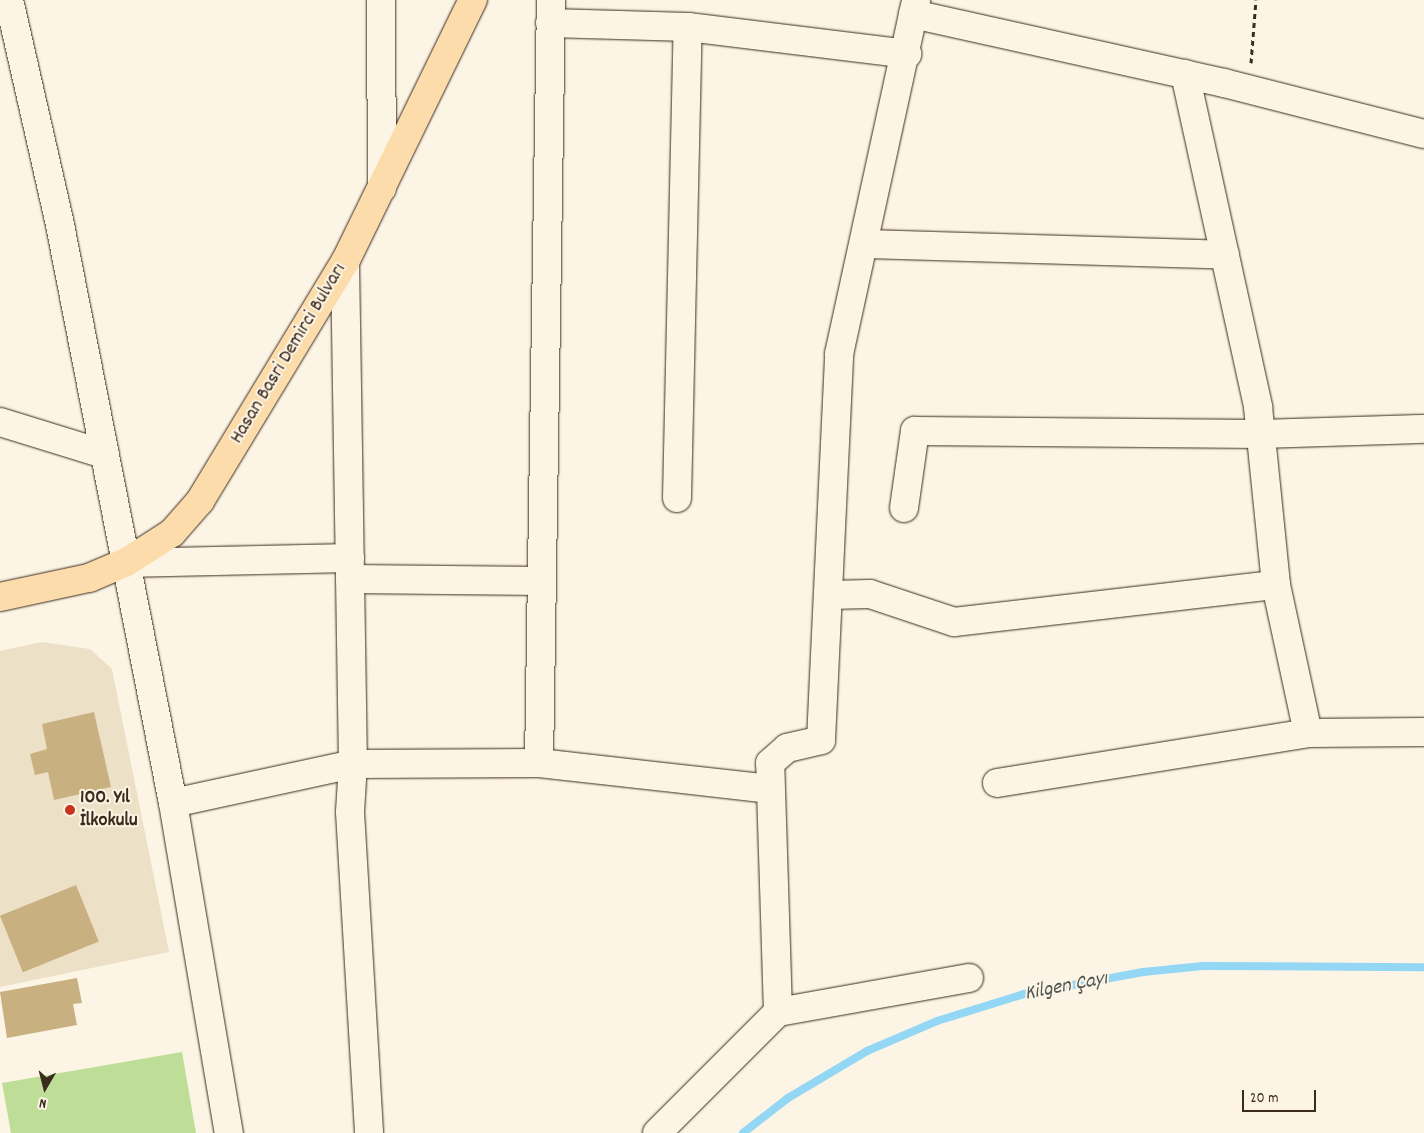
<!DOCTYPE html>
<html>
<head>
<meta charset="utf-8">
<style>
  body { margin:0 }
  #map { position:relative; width:1424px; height:1133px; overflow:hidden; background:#fcf5e5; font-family:Dekko,sans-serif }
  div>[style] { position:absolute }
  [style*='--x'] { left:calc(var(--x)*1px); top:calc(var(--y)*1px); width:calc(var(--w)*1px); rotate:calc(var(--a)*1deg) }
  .built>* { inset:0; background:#ece0c7 }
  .green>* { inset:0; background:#bede97 }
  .stream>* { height:8px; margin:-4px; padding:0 4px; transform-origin:4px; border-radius:4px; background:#93d7f5 }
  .building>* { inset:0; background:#c8b080; transform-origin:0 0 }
  .path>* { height:3px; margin-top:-1.5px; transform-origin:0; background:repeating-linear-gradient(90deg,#3b2a1e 0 5px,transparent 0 9px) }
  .roads { filter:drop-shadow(0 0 1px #3b2a1e) drop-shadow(0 0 1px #3b2a1e) }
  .minor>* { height:28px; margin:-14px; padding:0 14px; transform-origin:14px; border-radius:14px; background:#fcf5e5 }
  .major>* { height:28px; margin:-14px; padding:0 14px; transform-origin:14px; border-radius:14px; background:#fddcac }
  .dots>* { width:14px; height:14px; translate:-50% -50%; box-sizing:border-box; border:2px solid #fcf5e5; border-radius:50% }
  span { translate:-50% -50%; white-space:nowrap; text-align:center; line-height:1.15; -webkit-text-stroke:4px #fcf5e5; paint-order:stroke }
  .street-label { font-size:20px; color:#3b2a1e }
  .poi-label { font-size:20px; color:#3b2a1e; font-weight:700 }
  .left { translate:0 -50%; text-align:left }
  .water-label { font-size:21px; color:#515554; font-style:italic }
  .north { position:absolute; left:20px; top:1063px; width:50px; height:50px; -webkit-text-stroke:4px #fcf5e5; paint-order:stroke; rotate:188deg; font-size:14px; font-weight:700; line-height:20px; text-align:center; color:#3b2a1e }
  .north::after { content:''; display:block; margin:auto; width:18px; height:22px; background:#3b2a1e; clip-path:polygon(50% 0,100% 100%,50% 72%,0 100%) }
  .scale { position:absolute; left:1242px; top:1090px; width:74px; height:22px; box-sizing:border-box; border:2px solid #3b2a1e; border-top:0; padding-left:6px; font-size:15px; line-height:18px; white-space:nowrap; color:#3b2a1e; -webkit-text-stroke:4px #fcf5e5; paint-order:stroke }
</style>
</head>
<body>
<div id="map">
  <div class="built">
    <div style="clip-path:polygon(42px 642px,90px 649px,112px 669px,169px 952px,0 987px,0 651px)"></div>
  </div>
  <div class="green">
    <div style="clip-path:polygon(182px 1052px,196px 1133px,11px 1133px,2px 1083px)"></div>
  </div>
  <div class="stream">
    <div style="--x:743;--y:1133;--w:57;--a:-37.9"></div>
    <div style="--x:788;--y:1098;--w:92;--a:-30.7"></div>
    <div style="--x:867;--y:1051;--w:76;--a:-23.2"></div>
    <div style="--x:937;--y:1021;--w:91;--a:-17.2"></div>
    <div style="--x:1024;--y:994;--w:121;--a:-10.5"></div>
    <div style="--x:1143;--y:972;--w:60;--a:-5.7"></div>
    <div style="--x:1203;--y:966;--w:221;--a:0.3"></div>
  </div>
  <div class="building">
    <div style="clip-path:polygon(94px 712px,111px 787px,54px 800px,48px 772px,35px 775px,30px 754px,47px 749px,42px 724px)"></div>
    <div style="left:76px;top:885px;width:61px;height:82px;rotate:68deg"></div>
    <div style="clip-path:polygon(77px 978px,82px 1003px,73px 1004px,77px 1025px,7px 1038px,0 992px)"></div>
  </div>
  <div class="path">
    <div style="--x:1251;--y:63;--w:63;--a:-85.5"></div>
  </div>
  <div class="roads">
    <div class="minor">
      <div style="--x:9;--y:0;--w:231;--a:77.2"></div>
      <div style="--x:60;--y:225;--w:589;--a:78.94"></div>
      <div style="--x:173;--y:803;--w:335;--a:80.4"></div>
      <div style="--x:381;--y:0;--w:188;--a:89.7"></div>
      <div style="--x:913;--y:14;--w:319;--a:12.5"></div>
      <div style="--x:1224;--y:83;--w:206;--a:14.3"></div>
      <div style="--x:550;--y:23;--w:138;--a:1.7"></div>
      <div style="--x:688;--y:27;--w:221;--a:7"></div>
      <div style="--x:1185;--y:74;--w:341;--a:77.6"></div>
      <div style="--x:1258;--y:407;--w:179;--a:84.2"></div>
      <div style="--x:1276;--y:585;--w:151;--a:77.8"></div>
      <div style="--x:864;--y:244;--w:361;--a:1.7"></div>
      <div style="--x:345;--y:262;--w:502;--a:89.09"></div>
      <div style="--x:353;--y:764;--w:48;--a:93.6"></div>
      <div style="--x:350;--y:812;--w:322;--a:86.6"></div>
      <div style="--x:0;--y:422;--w:106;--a:17.1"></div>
      <div style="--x:677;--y:498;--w:471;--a:-88.7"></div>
      <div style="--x:904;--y:508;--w:78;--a:-81.9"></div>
      <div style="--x:915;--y:431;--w:346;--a:0.5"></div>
      <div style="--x:1261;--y:434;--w:163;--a:-1.8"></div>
      <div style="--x:125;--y:563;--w:225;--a:-1.3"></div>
      <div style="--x:350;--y:579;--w:192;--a:0.6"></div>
      <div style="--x:829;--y:595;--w:41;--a:-1.4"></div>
      <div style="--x:870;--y:594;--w:89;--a:18.4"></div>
      <div style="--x:954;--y:622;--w:324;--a:-6.6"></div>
      <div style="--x:539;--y:763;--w:763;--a:-89.1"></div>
      <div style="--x:997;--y:783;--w:315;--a:-9.1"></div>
      <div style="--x:1308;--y:733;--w:116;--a:-0.5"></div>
      <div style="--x:173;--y:803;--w:184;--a:-12.2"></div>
      <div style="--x:353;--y:764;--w:186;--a:-0.3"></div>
      <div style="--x:539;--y:763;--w:233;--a:6.4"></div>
      <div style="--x:778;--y:1012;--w:249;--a:-91.8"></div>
      <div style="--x:770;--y:763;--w:23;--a:-41"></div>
      <div style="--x:787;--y:748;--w:35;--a:-13"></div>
      <div style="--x:821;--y:740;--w:386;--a:-87.3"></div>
      <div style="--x:839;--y:354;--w:362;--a:-77.7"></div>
      <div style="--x:657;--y:1133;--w:171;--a:-45"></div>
      <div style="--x:778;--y:1012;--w:194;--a:-10.1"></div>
    </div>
    <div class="major">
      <div style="--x:0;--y:597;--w:91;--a:-12.1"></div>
      <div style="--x:89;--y:578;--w:39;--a:-23"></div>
      <div style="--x:125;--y:563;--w:56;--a:-32.6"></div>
      <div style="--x:172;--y:533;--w:43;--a:-48.8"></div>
      <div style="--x:200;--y:501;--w:280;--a:-58.8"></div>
      <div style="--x:345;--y:262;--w:292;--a:-64"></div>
    </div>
  </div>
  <div class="dots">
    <div style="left:70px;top:810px;background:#c8321e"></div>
  </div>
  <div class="street-label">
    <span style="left:289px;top:354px;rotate:-59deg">Hasan Basri Demirci Bulvarı</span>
  </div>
  <div class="poi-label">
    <span class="left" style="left:80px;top:810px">100. Yıl<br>İlkokulu</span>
  </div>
  <div class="water-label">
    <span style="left:1066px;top:987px;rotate:-11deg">Kilgen Çayı</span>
  </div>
  <div class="north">N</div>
  <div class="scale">20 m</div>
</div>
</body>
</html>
